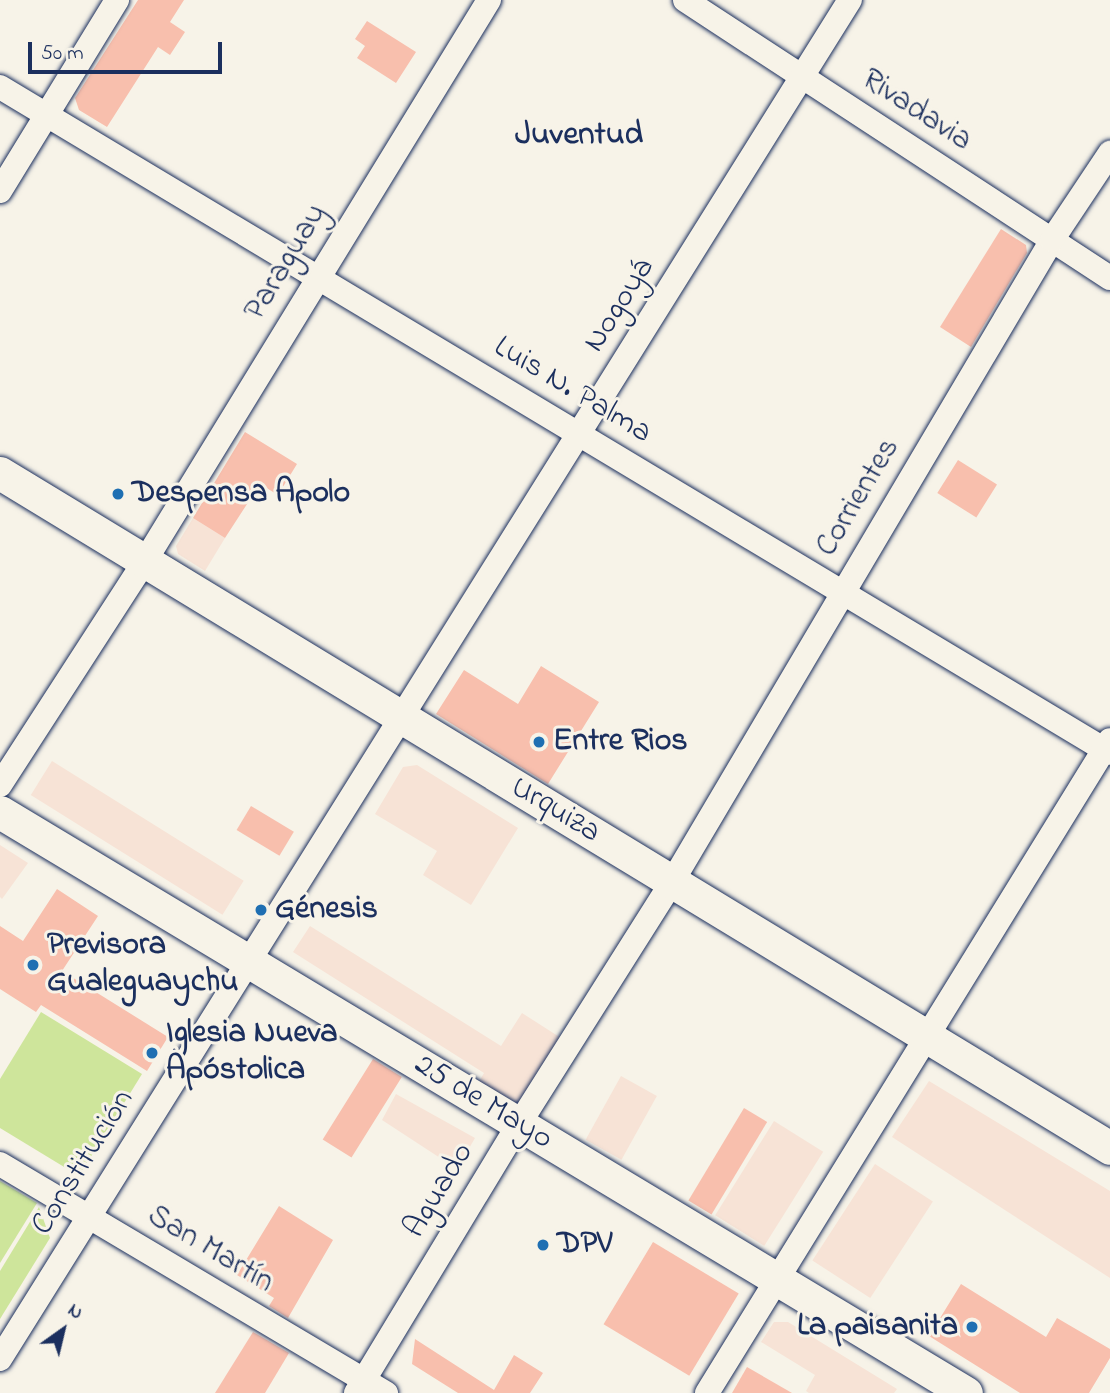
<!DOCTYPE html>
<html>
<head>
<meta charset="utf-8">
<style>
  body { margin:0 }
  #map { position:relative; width:1110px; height:1393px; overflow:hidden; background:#f7f3e8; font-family:"Indie Flower",sans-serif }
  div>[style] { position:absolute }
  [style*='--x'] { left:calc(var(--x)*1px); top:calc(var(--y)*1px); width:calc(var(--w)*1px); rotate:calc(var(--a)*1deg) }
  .built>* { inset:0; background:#f7e3d6; transform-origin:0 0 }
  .green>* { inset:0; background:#cee59b }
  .building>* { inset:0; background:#f8bfad; transform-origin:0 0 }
  .roads { filter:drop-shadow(0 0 2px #1b2f5e) drop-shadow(0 0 2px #1b2f5e) }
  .street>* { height:24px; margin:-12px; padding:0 12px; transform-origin:12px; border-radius:12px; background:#f7f3e8 }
  .secondary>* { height:33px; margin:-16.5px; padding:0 16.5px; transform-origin:16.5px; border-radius:16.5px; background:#f7f3e8 }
  .dots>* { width:19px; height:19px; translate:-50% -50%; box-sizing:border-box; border:4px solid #f7f3e8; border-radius:50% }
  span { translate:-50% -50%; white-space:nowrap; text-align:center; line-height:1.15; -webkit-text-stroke:6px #f7f3e8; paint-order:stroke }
  .street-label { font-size:32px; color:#1b2f5e }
  .poi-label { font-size:32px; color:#1b2f5e; font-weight:700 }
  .left { translate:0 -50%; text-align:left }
  .right { translate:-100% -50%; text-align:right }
  .neighbourhood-label { font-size:33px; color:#1b2f5e; font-weight:700 }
  .north { position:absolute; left:28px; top:1295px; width:70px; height:70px; -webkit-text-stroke:5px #f7f3e8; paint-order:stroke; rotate:34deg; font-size:19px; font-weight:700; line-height:28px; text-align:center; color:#1b2f5e }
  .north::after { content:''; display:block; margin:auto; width:24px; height:32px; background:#1b2f5e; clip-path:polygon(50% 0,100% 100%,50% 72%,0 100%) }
  .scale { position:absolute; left:28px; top:42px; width:194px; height:32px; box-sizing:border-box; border:4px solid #1b2f5e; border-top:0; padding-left:9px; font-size:21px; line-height:24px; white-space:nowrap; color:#1b2f5e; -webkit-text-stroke:5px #f7f3e8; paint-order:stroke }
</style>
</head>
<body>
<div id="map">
  <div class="built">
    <div style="clip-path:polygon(193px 518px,225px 538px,205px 571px,178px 554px,176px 546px)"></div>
    <div style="left:52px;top:761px;width:226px;height:40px;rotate:32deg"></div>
    <div style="clip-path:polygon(417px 765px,518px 828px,471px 905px,423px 875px,437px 851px,375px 814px,403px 767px)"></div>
    <div style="clip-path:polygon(0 845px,28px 863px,2px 899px,0 897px)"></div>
    <div style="clip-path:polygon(310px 926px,501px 1046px,522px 1013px,561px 1038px,519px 1108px,479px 1082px,484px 1073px,293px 952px)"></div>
    <div style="left:621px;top:1076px;width:41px;height:73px;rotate:29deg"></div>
    <div style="clip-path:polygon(929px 1081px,1110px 1191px,1110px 1278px,892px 1137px)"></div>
    <div style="clip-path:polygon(396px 1094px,475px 1138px,457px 1169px,382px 1120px)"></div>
    <div style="left:774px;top:1121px;width:58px;height:111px;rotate:32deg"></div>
    <div style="left:875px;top:1164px;width:69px;height:115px;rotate:33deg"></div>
    <div style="clip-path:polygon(774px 1322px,788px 1322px,897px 1389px,894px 1393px,809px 1393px,806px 1391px,815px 1375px,761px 1342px)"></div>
  </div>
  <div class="green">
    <div style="clip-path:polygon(41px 1012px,142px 1074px,79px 1176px,0 1128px,0 1079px)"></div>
    <div style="clip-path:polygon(0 1181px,37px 1203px,0 1263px)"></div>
    <div style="clip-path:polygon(39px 1207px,50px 1238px,0 1319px,0 1271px)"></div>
  </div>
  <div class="building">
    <div style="clip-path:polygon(138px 0,184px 0,170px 22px,185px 32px,170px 55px,158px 47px,107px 127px,79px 110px,75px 98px)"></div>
    <div style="clip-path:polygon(367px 21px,416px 52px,396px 83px,357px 58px,365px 46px,355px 39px)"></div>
    <div style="clip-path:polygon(1001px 229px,1026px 245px,1027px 253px,971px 347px,940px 327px)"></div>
    <div style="clip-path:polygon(245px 432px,297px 464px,278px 495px,260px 484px,225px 538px,193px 518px)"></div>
    <div style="left:958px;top:460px;width:46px;height:39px;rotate:32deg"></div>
    <div style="clip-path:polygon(541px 666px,599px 702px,548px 784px,436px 714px,464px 670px,518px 704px)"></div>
    <div style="left:251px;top:806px;width:50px;height:28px;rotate:31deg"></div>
    <div style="clip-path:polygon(57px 889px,98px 916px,62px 971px,168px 1037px,147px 1071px,41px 1005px,36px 1012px,0 989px,0 926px,23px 941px)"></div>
    <div style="left:373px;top:1059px;width:34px;height:95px;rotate:32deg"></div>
    <div style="left:744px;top:1108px;width:27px;height:108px;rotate:31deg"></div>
    <div style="clip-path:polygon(279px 1206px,333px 1240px,288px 1318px,269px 1306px,274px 1298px,237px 1275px)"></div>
    <div style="left:653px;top:1242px;width:100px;height:96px;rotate:31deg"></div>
    <div style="clip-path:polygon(961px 1284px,1046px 1337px,1057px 1318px,1110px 1349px,1110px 1358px,1089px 1393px,1020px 1393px,929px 1336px)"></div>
    <div style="clip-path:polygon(253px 1332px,289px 1353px,265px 1393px,215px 1393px)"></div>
    <div style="clip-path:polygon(415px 1339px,494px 1390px,514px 1355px,543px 1373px,530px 1393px,458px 1393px,412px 1364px)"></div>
    <div style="clip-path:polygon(747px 1367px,792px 1393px,732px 1393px)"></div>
  </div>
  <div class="roads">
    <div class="street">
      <div style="--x:685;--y:0;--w:508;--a:33.19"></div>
      <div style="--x:0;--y:87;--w:1294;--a:30.96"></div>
      <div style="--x:0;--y:191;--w:224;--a:-58.5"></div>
      <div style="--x:0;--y:785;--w:267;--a:-57.1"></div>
      <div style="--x:145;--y:561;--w:658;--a:-58.48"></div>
      <div style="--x:0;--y:1164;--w:449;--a:30.7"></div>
      <div style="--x:0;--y:1359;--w:1603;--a:-57.98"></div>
      <div style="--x:356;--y:1393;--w:315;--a:-58.8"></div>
      <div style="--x:519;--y:1124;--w:286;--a:-57.7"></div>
      <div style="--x:672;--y:882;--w:746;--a:-59.38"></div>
      <div style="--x:1052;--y:240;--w:105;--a:-56.3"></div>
      <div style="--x:707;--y:1393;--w:767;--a:-58.32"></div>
    </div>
    <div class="secondary">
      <div style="--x:0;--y:473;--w:1299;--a:31.3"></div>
      <div style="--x:0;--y:812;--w:1127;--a:31.02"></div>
    </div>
  </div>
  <div class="dots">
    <div style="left:118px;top:494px;background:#1f6fb2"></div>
    <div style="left:539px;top:742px;background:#1f6fb2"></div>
    <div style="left:261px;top:910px;background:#1f6fb2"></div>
    <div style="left:33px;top:965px;background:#1f6fb2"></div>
    <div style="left:152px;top:1053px;background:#1f6fb2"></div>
    <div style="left:543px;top:1245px;background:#1f6fb2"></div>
    <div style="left:972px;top:1327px;background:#1f6fb2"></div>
  </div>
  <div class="street-label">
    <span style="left:916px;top:111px;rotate:33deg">Rivadavia</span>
    <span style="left:287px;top:263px;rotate:-59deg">Paraguay</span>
    <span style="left:620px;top:306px;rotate:-58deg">Nogoyá</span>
    <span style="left:572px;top:391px;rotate:31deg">Luis N. Palma</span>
    <span style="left:859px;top:498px;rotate:-59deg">Corrientes</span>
    <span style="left:555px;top:811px;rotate:31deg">Urquiza</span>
    <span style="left:483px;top:1103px;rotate:31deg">25 de Mayo</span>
    <span style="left:84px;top:1163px;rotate:-58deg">Constitución</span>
    <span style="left:440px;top:1191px;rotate:-59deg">Aguado</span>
    <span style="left:210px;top:1250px;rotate:31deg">San Martín</span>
  </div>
  <div class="poi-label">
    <span class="left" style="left:132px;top:494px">Despensa Apolo</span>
    <span class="left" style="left:553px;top:742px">Entre Rios</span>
    <span class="left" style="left:275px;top:910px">Génesis</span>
    <span class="left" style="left:47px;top:965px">Previsora<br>Gualeguaychu</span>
    <span class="left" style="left:166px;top:1053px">Iglesia Nueva<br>Apóstolica</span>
    <span class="left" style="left:557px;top:1245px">DPV</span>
    <span class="right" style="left:958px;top:1327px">La paisanita</span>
  </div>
  <div class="neighbourhood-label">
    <span style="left:579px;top:136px">Juventud</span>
  </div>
  <div class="north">N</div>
  <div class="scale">50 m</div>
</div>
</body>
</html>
